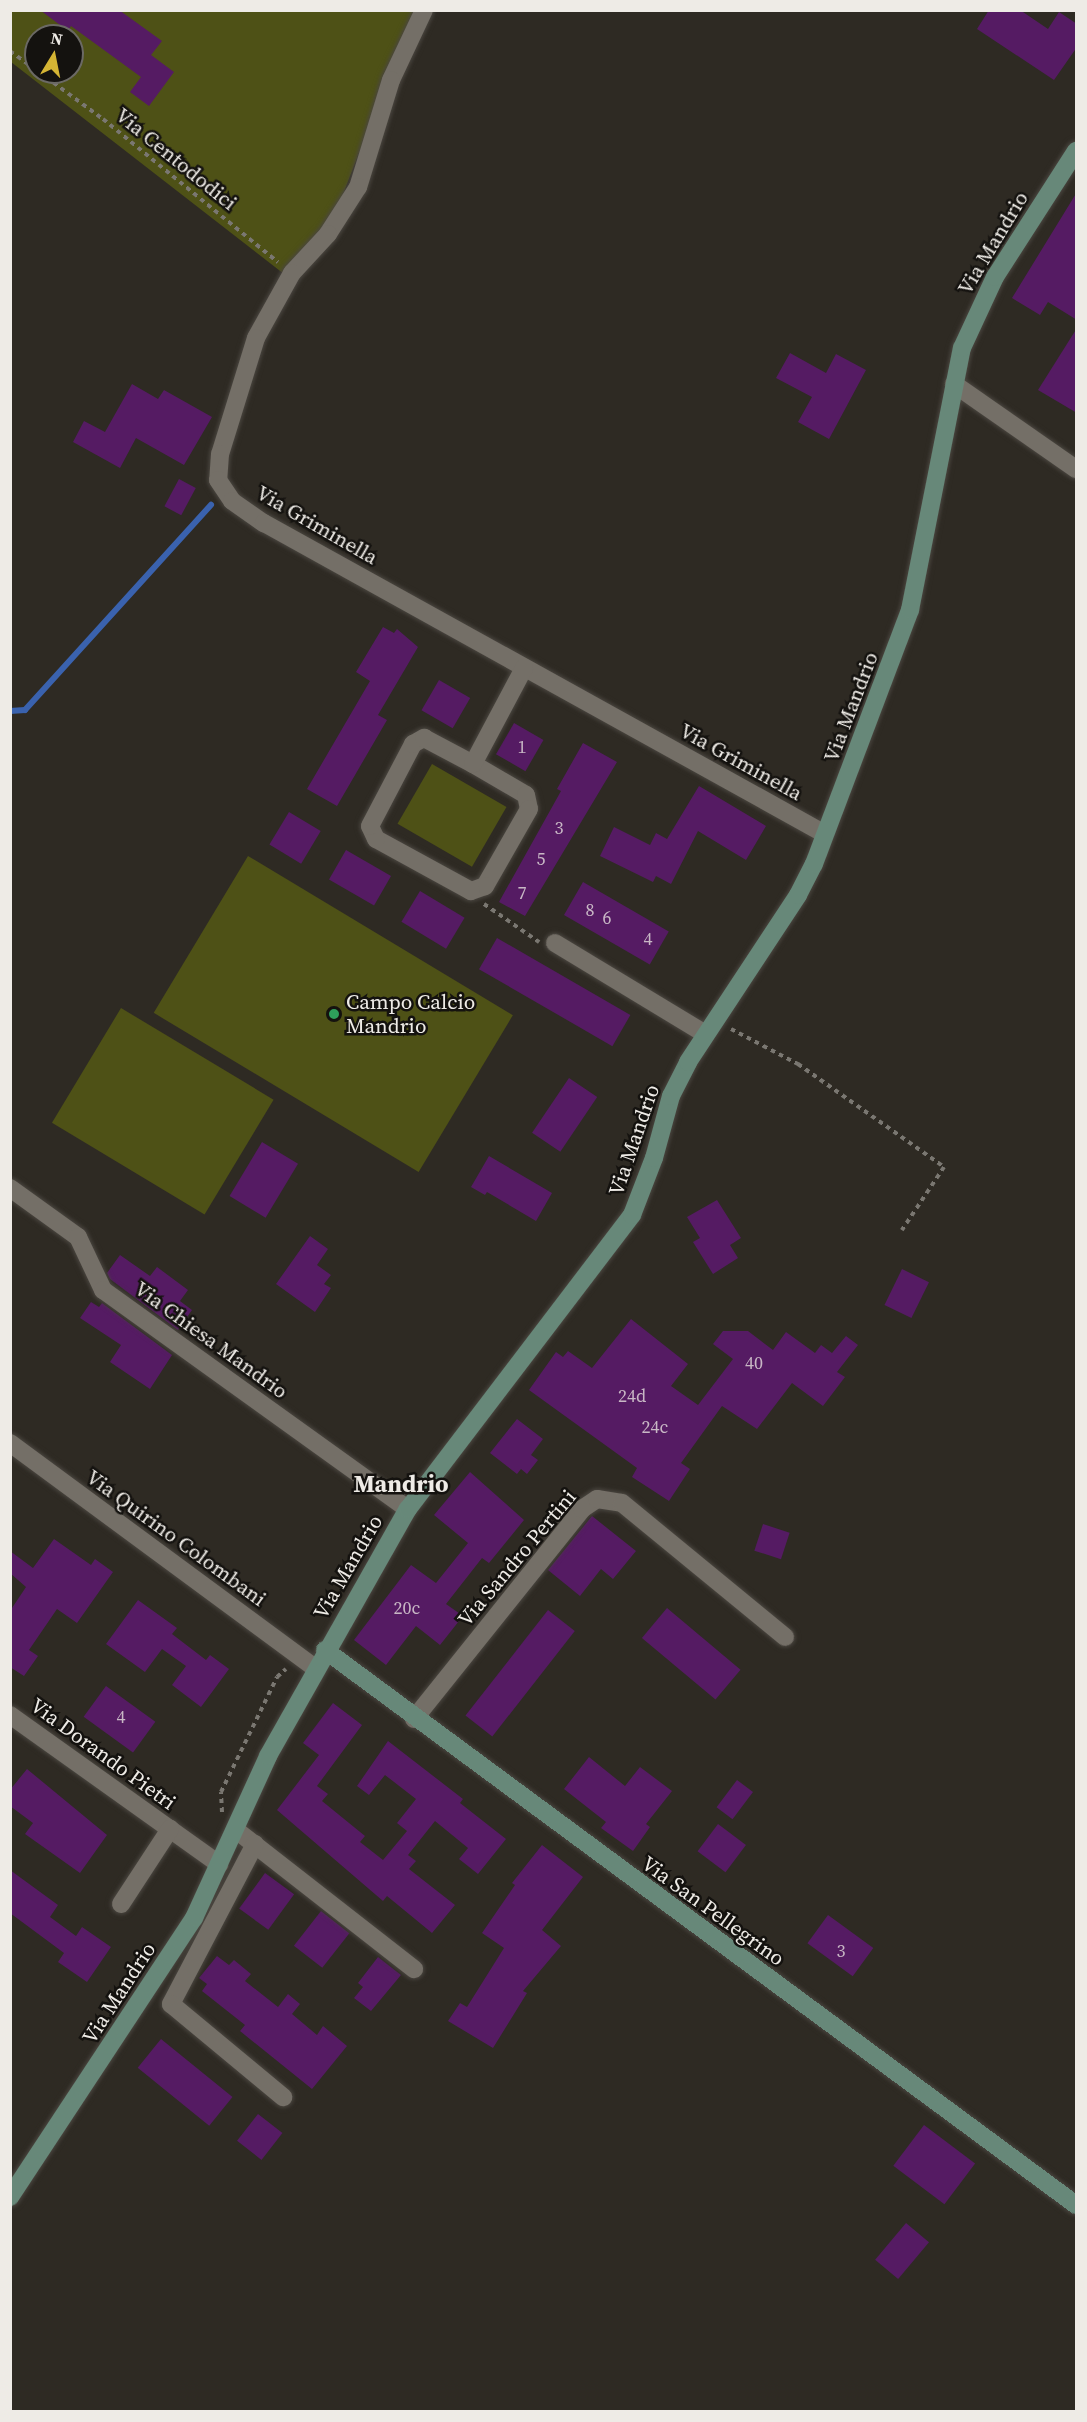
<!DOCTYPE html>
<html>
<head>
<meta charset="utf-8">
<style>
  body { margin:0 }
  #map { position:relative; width:1087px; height:2422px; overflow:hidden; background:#2e2a23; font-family:"Source Serif 4",serif }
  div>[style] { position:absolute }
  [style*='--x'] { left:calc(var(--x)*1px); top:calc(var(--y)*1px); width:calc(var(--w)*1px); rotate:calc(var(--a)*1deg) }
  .green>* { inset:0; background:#4e5116; transform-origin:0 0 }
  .stream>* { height:6px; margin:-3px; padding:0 3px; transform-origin:3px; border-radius:3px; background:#3a62ae }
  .building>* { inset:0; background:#551b63; transform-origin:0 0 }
  .path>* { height:4px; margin-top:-2px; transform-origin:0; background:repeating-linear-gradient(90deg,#7a7771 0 4.5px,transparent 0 9px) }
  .roads { filter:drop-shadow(0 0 2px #4a4640) drop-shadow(0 0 2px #4a4640) }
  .street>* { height:18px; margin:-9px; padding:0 9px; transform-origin:9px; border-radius:9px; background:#746f67 }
  .secondary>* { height:18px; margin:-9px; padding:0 9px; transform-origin:9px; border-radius:9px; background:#678879 }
  .dots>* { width:16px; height:16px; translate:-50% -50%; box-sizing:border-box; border:3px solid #14120f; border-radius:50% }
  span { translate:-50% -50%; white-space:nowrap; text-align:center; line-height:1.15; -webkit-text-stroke:5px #14120f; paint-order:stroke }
  .number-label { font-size:18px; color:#c8b7c5 }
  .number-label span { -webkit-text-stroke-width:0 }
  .street-label { font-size:21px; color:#eeebe6 }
  .poi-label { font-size:21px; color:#eeebe6 }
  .left { translate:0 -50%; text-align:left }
  .quarter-label { font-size:24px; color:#eeebe6; font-weight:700 }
  .frame { position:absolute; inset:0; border:12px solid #eeebe6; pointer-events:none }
  .north { position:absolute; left:24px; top:24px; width:60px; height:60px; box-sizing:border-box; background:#14120f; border:2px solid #6b6965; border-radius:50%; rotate:10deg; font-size:16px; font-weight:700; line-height:24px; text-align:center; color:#eeebe6 }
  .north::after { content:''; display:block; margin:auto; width:21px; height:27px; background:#d5b534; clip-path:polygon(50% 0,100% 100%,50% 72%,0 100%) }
</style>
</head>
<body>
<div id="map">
  <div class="green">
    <div style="clip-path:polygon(evenodd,414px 10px,342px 197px,293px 281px,11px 62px,11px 11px,414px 10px,36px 36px,72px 36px,72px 72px,36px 72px,36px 36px)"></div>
    <div style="left:432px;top:764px;width:86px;height:69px;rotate:30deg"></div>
    <div style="left:248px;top:856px;width:309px;height:183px;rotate:31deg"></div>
    <div style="left:121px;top:1008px;width:178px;height:134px;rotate:31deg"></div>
  </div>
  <div class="stream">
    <div style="--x:10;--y:711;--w:15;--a:-4"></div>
    <div style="--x:25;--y:710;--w:277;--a:-47.8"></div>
  </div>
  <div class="building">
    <div style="clip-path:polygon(40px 10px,119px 10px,162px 41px,151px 55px,174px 72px,149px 106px,130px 92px,141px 77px,71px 26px,68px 31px)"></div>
    <div style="clip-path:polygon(989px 10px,1020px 10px,1048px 29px,1059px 12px,1077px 24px,1077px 47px,1054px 80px,977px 29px)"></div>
    <div style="clip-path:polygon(1077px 192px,1077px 320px,1048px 302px,1040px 315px,1012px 298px)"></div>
    <div style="clip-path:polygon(1077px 328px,1077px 413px,1038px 390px)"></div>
    <div style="clip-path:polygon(790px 353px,826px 373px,836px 354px,866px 370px,829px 439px,798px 422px,812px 397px,776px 378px)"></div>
    <div style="clip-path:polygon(132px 384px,158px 399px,164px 390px,212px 417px,184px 465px,136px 438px,120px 468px,73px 442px,84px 421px,105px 432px)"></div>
    <div style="left:179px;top:479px;width:19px;height:31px;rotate:28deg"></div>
    <div style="clip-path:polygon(383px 627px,394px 633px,397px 629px,418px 647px,378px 715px,387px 720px,337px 806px,307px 789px,370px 681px,356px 672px)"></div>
    <div style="left:439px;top:680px;width:36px;height:35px;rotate:30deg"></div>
    <div style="left:514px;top:723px;width:34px;height:36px;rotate:30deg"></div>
    <div style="clip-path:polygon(583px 743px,617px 762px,525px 916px,499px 902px,561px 791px,557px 789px)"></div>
    <div style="clip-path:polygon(699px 786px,766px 826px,746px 860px,698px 831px,671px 884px,656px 876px,653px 882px,600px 856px,614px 827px,650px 845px,656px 833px,667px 839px)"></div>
    <div style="left:289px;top:812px;width:37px;height:38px;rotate:31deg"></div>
    <div style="left:346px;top:850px;width:52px;height:34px;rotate:30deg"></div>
    <div style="left:583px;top:882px;width:99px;height:38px;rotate:30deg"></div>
    <div style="left:420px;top:891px;width:52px;height:36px;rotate:31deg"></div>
    <div style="left:497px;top:938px;width:154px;height:36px;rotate:30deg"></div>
    <div style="left:569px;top:1078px;width:34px;height:66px;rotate:34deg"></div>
    <div style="left:262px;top:1142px;width:42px;height:63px;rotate:31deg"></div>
    <div style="clip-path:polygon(489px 1156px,552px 1193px,536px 1221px,487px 1192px,485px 1195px,471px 1187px)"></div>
    <div style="clip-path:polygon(717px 1200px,741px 1238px,730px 1245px,738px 1258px,713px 1274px,693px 1242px,700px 1238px,687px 1217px)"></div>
    <div style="clip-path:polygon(310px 1236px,328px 1249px,317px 1265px,331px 1275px,324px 1284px,331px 1288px,315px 1312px,276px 1284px)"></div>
    <div style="clip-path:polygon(120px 1255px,150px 1276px,157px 1267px,188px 1290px,180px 1301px,192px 1310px,178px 1330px,110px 1279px,107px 1273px)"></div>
    <div style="left:902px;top:1269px;width:30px;height:40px;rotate:26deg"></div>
    <div style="clip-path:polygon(91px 1302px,99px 1307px,102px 1303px,172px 1355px,150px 1389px,110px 1362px,121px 1345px,80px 1318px)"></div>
    <div style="clip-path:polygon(631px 1319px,688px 1364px,671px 1386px,698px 1405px,733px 1359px,713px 1344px,723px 1331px,748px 1331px,773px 1350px,786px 1332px,815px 1353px,821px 1345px,832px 1353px,846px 1336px,858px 1345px,837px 1372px,845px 1377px,823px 1406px,792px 1383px,757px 1429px,722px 1406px,681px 1463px,690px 1469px,669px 1501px,632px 1477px,637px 1468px,529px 1390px,556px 1352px,563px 1357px,568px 1351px,592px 1368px)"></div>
    <div style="clip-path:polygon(517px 1419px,543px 1439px,531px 1455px,538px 1460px,527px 1474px,521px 1469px,517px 1474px,490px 1453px)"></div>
    <div style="clip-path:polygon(470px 1472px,524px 1520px,489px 1563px,482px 1558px,446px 1604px,463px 1616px,440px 1645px,416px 1626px,386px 1665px,354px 1640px,411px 1565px,436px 1583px,468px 1543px,434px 1515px)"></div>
    <div style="clip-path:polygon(592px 1516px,636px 1551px,613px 1579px,601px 1569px,580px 1596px,548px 1570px)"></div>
    <div style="left:763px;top:1524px;width:28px;height:28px;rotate:18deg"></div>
    <div style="clip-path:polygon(54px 1539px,91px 1565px,95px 1559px,113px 1572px,77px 1623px,57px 1609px,29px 1650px,38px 1656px,24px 1676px,10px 1667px,10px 1611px,26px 1587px,10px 1573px,10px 1551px,33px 1568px)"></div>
    <div style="clip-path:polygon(138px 1600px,177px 1628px,172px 1634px,206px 1660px,210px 1655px,229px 1669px,201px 1707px,172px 1685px,186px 1666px,162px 1649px,145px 1672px,106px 1644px)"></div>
    <div style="left:667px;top:1608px;width:96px;height:39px;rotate:40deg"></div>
    <div style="left:548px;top:1610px;width:34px;height:134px;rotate:38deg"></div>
    <div style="left:106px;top:1686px;width:61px;height:38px;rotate:36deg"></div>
    <div style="clip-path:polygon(333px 1703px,362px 1725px,317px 1786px,328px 1794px,322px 1801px,365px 1836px,360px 1842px,383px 1860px,407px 1831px,397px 1823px,416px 1799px,385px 1775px,369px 1795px,357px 1786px,388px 1741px,463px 1799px,460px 1803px,506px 1839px,478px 1874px,459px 1859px,468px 1848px,435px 1821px,408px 1855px,416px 1861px,409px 1869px,455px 1905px,432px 1933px,387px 1896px,383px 1901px,277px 1810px,319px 1755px,303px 1743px)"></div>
    <div style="clip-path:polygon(589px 1757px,625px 1786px,640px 1767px,672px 1791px,646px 1824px,650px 1827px,633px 1851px,601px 1828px,606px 1822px,564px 1789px)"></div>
    <div style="clip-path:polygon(27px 1769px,107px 1835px,80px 1873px,25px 1834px,33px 1823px,10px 1806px,10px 1790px)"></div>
    <div style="left:737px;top:1780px;width:20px;height:34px;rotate:37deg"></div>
    <div style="left:718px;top:1824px;width:35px;height:34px;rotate:37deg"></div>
    <div style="clip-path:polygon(542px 1845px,583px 1877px,542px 1930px,561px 1946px,523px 1991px,527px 1993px,493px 2048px,448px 2021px,460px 2003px,467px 2007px,504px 1948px,482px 1933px,515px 1885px,512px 1883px)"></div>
    <div style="clip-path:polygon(10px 1870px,58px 1905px,50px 1917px,76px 1936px,82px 1927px,111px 1947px,87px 1982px,58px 1962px,64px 1953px,10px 1913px)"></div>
    <div style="left:265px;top:1873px;width:36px;height:44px;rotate:36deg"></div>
    <div style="left:321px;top:1911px;width:36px;height:44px;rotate:38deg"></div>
    <div style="left:828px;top:1915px;width:56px;height:35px;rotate:36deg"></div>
    <div style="clip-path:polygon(217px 1956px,229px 1965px,234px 1960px,251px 1974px,245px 1981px,278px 2007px,288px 1994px,300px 2004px,292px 2014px,317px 2035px,323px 2026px,347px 2046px,312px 2089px,240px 2031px,245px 2025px,202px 1991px,207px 1984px,199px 1978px)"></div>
    <div style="clip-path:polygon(378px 1957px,401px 1975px,371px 2011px,354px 1998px,363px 1987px,358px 1983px)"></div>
    <div style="left:161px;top:2039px;width:92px;height:37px;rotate:39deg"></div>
    <div style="left:258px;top:2114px;width:31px;height:34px;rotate:38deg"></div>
    <div style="left:924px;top:2125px;width:64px;height:51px;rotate:37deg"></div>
    <div style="left:906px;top:2223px;width:30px;height:48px;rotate:40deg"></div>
  </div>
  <div class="path">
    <div style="--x:10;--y:51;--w:32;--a:36"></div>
    <div style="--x:39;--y:72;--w:79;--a:36.3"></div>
    <div style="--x:103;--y:119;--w:226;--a:39.3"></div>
    <div style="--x:484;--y:904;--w:67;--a:34.6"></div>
    <div style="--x:731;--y:1029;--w:76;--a:27.6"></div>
    <div style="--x:798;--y:1064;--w:179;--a:35.2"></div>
    <div style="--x:944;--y:1167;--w:76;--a:123.7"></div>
    <div style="--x:222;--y:1812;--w:20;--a:-93"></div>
    <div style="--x:221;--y:1792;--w:128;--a:-64"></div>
    <div style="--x:277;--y:1677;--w:12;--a:-42"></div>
  </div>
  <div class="roads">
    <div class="street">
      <div style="--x:424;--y:10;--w:77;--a:115.2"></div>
      <div style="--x:391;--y:80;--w:112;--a:107.1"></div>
      <div style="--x:358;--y:187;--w:56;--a:122.6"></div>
      <div style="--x:328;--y:234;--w:53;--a:132.7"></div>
      <div style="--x:292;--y:273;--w:74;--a:119"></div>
      <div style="--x:256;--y:338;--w:121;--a:107.2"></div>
      <div style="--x:220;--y:454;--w:26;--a:94"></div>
      <div style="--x:218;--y:480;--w:25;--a:56"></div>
      <div style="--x:232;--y:501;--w:39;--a:35"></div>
      <div style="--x:264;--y:523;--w:641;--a:29"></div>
      <div style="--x:954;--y:384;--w:149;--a:34.9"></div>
      <div style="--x:473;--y:764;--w:61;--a:30.3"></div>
      <div style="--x:526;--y:795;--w:14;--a:78"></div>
      <div style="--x:529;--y:809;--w:89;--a:119.7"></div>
      <div style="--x:485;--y:886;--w:15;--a:160"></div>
      <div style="--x:471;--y:891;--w:108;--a:-151.3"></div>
      <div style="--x:376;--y:839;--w:14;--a:-115"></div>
      <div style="--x:370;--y:826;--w:93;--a:-62.3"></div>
      <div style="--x:413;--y:744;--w:13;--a:-29"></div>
      <div style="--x:424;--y:738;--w:55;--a:28"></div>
      <div style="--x:473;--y:764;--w:109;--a:-62"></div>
      <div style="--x:555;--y:943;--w:175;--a:31.2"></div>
      <div style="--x:10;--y:1188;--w:84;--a:35.8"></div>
      <div style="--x:78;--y:1237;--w:59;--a:64.7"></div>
      <div style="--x:103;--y:1290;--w:375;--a:35.7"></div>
      <div style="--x:10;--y:1443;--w:379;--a:36.4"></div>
      <div style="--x:10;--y:1715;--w:257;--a:35.5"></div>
      <div style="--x:414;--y:1719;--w:269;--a:-51.3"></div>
      <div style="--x:582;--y:1509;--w:18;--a:-34"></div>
      <div style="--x:597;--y:1499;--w:25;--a:9"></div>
      <div style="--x:622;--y:1503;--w:211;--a:39.4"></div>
      <div style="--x:236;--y:1830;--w:226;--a:38"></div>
      <div style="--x:255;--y:1844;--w:181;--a:117.7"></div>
      <div style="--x:171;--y:2004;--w:146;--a:39.7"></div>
      <div style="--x:121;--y:1904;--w:90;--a:-56.8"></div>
    </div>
    <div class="secondary">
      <div style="--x:325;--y:1650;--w:934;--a:36.46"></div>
      <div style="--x:10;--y:2197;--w:334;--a:-56.6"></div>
      <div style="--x:194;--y:1918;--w:178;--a:-65.4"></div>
      <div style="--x:268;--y:1756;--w:284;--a:-60.5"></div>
      <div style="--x:408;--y:1509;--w:370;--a:-52.7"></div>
      <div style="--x:632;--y:1215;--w:61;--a:-68.9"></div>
      <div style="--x:654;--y:1158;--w:64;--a:-74.7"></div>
      <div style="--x:671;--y:1096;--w:38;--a:-63"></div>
      <div style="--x:688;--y:1062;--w:200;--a:-56.6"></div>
      <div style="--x:798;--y:895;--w:35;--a:-63"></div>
      <div style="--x:814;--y:864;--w:272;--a:-69.3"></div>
      <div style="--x:910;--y:610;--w:267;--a:-78.8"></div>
      <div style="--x:962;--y:348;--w:78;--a:-65.1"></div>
      <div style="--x:995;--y:277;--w:150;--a:-57.3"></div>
    </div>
  </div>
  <div class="dots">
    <div style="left:334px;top:1014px;background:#2e9e5b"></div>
  </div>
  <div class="number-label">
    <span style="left:522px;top:747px">1</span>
    <span style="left:559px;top:828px">3</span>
    <span style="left:541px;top:859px">5</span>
    <span style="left:522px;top:893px">7</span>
    <span style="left:590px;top:910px">8</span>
    <span style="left:607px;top:918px">6</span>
    <span style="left:648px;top:939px">4</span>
    <span style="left:754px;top:1363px">40</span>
    <span style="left:632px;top:1396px">24d</span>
    <span style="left:655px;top:1427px">24c</span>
    <span style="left:407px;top:1608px">20c</span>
    <span style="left:121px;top:1717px">4</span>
    <span style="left:841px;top:1951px">3</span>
  </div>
  <div class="street-label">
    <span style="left:176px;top:159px;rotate:39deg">Via Centododici</span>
    <span style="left:993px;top:243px;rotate:-59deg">Via Mandrio</span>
    <span style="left:317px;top:525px;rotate:30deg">Via Griminella</span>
    <span style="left:851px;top:707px;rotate:-69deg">Via Mandrio</span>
    <span style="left:741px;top:762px;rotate:29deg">Via Griminella</span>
    <span style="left:634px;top:1140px;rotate:-71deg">Via Mandrio</span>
    <span style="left:211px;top:1340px;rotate:36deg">Via Chiesa Mandrio</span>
    <span style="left:176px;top:1538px;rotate:36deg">Via Quirino Colombani</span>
    <span style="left:517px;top:1558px;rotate:-50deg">Via Sandro Pertini</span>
    <span style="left:348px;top:1567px;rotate:-60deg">Via Mandrio</span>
    <span style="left:103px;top:1754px;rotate:36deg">Via Dorando Pietri</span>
    <span style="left:713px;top:1911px;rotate:36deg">Via San Pellegrino</span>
    <span style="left:119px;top:1993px;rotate:-57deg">Via Mandrio</span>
  </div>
  <div class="poi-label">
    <span class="left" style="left:346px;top:1014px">Campo Calcio<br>Mandrio</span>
  </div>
  <div class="quarter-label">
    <span style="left:401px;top:1484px">Mandrio</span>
  </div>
  <div class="frame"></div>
  <div class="north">N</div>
</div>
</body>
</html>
